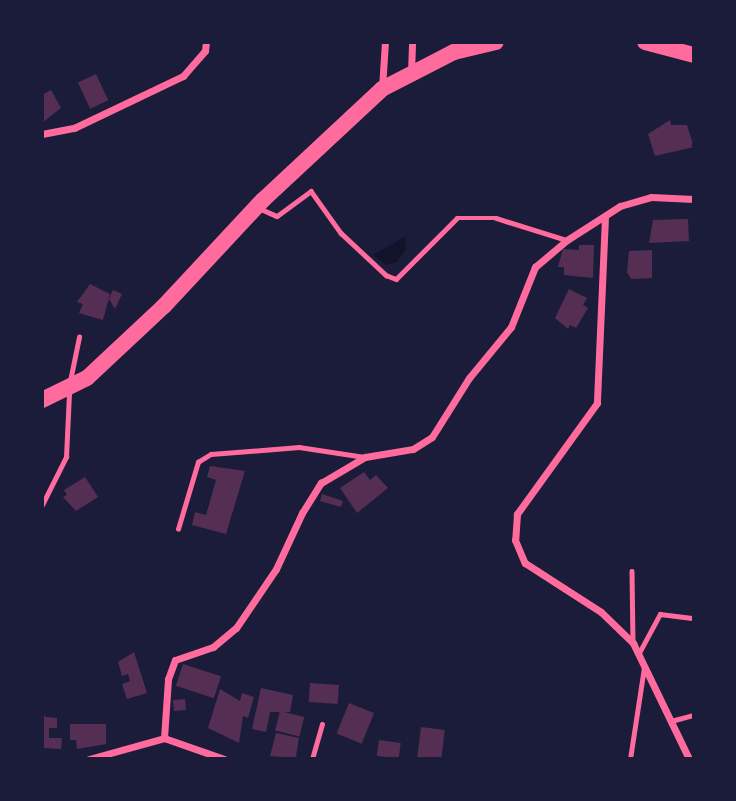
<!DOCTYPE html>
<html>
<head>
<meta charset="utf-8">
<style>
  body { margin:0 }
  #map { position:relative; width:736px; height:801px; overflow:hidden; background:#1b1b3a; font-family:Montserrat,sans-serif }
  div>[style] { position:absolute }
  [style*='--x'] { left:calc(var(--x)*1px); top:calc(var(--y)*1px); width:calc(var(--w)*1px); rotate:calc(var(--a)*1deg) }
  .water>* { inset:0; background:#12122b }
  .building>* { inset:0; background:#542f53; transform-origin:0 0 }
  .service>* { height:4.5px; margin:-2.25px; padding:0 2.25px; transform-origin:2.25px; border-radius:2.25px; background:#ff6b9d }
  .minor>* { height:7px; margin:-3.5px; padding:0 3.5px; transform-origin:3.5px; border-radius:3.5px; background:#ff6b9d }
  .primary>* { height:16px; margin:-8px; padding:0 8px; transform-origin:8px; border-radius:8px; background:#ff6b9d }
  span { translate:-50% -50%; white-space:nowrap; text-align:center; line-height:1.15; -webkit-text-stroke:7px #1b1b3a; paint-order:stroke }
  .frame { position:absolute; inset:0; border:44px solid #1b1b3a; pointer-events:none }
</style>
</head>
<body>
<div id="map">
  <div class="water">
    <div style="clip-path:polygon(405px 237px,406px 249px,397px 262px,386px 265px,373px 255px)"></div>
  </div>
  <div class="building">
    <div style="left:96px;top:74px;width:29px;height:20px;rotate:65deg"></div>
    <div style="clip-path:polygon(51px 90px,61px 108px,42px 123px,42px 95px)"></div>
    <div style="clip-path:polygon(670px 120px,671px 125px,687px 125px,694px 147px,655px 156px,648px 134px)"></div>
    <div style="clip-path:polygon(682px 219px,688px 219px,689px 241px,649px 243px,653px 220px)"></div>
    <div style="clip-path:polygon(579px 245px,594px 245px,593px 278px,564px 275px,564px 267px,558px 267px,563px 249px,579px 250px)"></div>
    <div style="clip-path:polygon(652px 250px,652px 278px,631px 279px,627px 272px,629px 251px)"></div>
    <div style="clip-path:polygon(90px 284px,110px 294px,103px 320px,79px 313px,83px 304px,77px 302px)"></div>
    <div style="clip-path:polygon(569px 289px,587px 298px,583px 305px,588px 308px,576px 328px,570px 325px,568px 329px,555px 318px)"></div>
    <div style="clip-path:polygon(113px 290px,122px 294px,115px 309px,109px 299px)"></div>
    <div style="clip-path:polygon(210px 466px,245px 471px,226px 534px,192px 525px,195px 512px,206px 515px,216px 480px,207px 477px)"></div>
    <div style="clip-path:polygon(364px 472px,370px 480px,376px 475px,388px 488px,357px 513px,340px 488px)"></div>
    <div style="clip-path:polygon(85px 477px,98px 497px,76px 511px,63px 497px,67px 495px,64px 490px)"></div>
    <div style="clip-path:polygon(322px 494px,343px 501px,341px 507px,320px 501px)"></div>
    <div style="clip-path:polygon(134px 652px,147px 693px,127px 699px,122px 684px,130px 681px,128px 674px,122px 676px,118px 662px)"></div>
    <div style="left:183px;top:664px;width:40px;height:23px;rotate:18deg"></div>
    <div style="left:310px;top:683px;width:29px;height:19px;rotate:4deg"></div>
    <div style="clip-path:polygon(261px 688px,293px 695px,290px 712px,270px 712px,266px 732px,252px 729px)"></div>
    <div style="clip-path:polygon(220px 689px,240px 701px,242px 693px,254px 697px,248px 718px,243px 716px,239px 743px,208px 728px)"></div>
    <div style="left:185px;top:699px;width:11px;height:12px;rotate:85deg"></div>
    <div style="left:349px;top:703px;width:27px;height:33px;rotate:22deg"></div>
    <div style="clip-path:polygon(42px 708px,45px 717px,57px 718px,57px 728px,49px 728px,49px 738px,62px 738px,61px 749px,42px 748px)"></div>
    <div style="left:280px;top:711px;width:25px;height:20px;rotate:14deg"></div>
    <div style="clip-path:polygon(70px 724px,106px 724px,106px 744px,77px 749px,76px 740px,70px 740px)"></div>
    <div style="left:421px;top:727px;width:24px;height:32px;rotate:7deg"></div>
    <div style="clip-path:polygon(276px 733px,299px 738px,296px 756px,303px 759px,270px 756px)"></div>
    <div style="left:379px;top:740px;width:22px;height:16px;rotate:8deg"></div>
  </div>
  <div class="service">
    <div style="--x:261;--y:209;--w:17;--a:24"></div>
    <div style="--x:277;--y:216;--w:42;--a:-36.3"></div>
    <div style="--x:311;--y:191;--w:52;--a:54.5"></div>
    <div style="--x:341;--y:233;--w:62;--a:43"></div>
    <div style="--x:386;--y:275;--w:11;--a:22"></div>
    <div style="--x:396;--y:279;--w:86;--a:-45"></div>
    <div style="--x:457;--y:218;--w:39;--a:0"></div>
    <div style="--x:496;--y:218;--w:73;--a:17.4"></div>
    <div style="--x:70;--y:381;--w:45;--a:-78.4"></div>
    <div style="--x:42;--y:505;--w:54;--a:-63.4"></div>
    <div style="--x:66;--y:457;--w:64;--a:-87.3"></div>
    <div style="--x:178;--y:529;--w:70;--a:-73.4"></div>
    <div style="--x:198;--y:462;--w:15;--a:-32"></div>
    <div style="--x:211;--y:454;--w:88;--a:-4.5"></div>
    <div style="--x:299;--y:447;--w:66;--a:8.7"></div>
    <div style="--x:632;--y:571;--w:71;--a:89.2"></div>
    <div style="--x:639;--y:653;--w:44;--a:-61.7"></div>
    <div style="--x:660;--y:614;--w:34;--a:7"></div>
    <div style="--x:671;--y:721;--w:24;--a:-15"></div>
    <div style="--x:312;--y:759;--w:36;--a:-74"></div>
    <div style="--x:630;--y:759;--w:93;--a:-81.3"></div>
  </div>
  <div class="minor">
    <div style="--x:411;--y:73;--w:31;--a:-88"></div>
    <div style="--x:382;--y:88;--w:46;--a:-86.3"></div>
    <div style="--x:42;--y:134;--w:33;--a:-11"></div>
    <div style="--x:74;--y:128;--w:121;--a:-25.5"></div>
    <div style="--x:183;--y:76;--w:33;--a:-49"></div>
    <div style="--x:205;--y:51;--w:9;--a:-84"></div>
    <div style="--x:605;--y:217;--w:186;--a:92.5"></div>
    <div style="--x:597;--y:403;--w:137;--a:125.8"></div>
    <div style="--x:517;--y:514;--w:26;--a:94"></div>
    <div style="--x:515;--y:540;--w:25;--a:67"></div>
    <div style="--x:525;--y:563;--w:90;--a:32.8"></div>
    <div style="--x:601;--y:612;--w:45;--a:44.1"></div>
    <div style="--x:633;--y:643;--w:129;--a:64.2"></div>
    <div style="--x:164;--y:738;--w:59;--a:-86.1"></div>
    <div style="--x:168;--y:679;--w:20;--a:-70"></div>
    <div style="--x:175;--y:660;--w:40;--a:-18.9"></div>
    <div style="--x:213;--y:647;--w:30;--a:-40"></div>
    <div style="--x:236;--y:628;--w:71;--a:-55.9"></div>
    <div style="--x:276;--y:569;--w:62;--a:-65.1"></div>
    <div style="--x:302;--y:513;--w:36;--a:-58"></div>
    <div style="--x:321;--y:483;--w:51;--a:-30.6"></div>
    <div style="--x:365;--y:457;--w:49;--a:-9.5"></div>
    <div style="--x:413;--y:449;--w:22;--a:-32"></div>
    <div style="--x:432;--y:437;--w:70;--a:-57.9"></div>
    <div style="--x:469;--y:378;--w:66;--a:-50.5"></div>
    <div style="--x:511;--y:327;--w:65;--a:-68.2"></div>
    <div style="--x:535;--y:267;--w:42;--a:-40.2"></div>
    <div style="--x:567;--y:240;--w:63;--a:-32.7"></div>
    <div style="--x:620;--y:206;--w:32;--a:-16"></div>
    <div style="--x:651;--y:197;--w:43;--a:2.7"></div>
    <div style="--x:89;--y:759;--w:78;--a:-15.6"></div>
    <div style="--x:164;--y:738;--w:64;--a:19.3"></div>
  </div>
  <div class="primary">
    <div style="--x:645;--y:42;--w:51;--a:14.9"></div>
    <div style="--x:42;--y:400;--w:50;--a:-26.1"></div>
    <div style="--x:87;--y:378;--w:105;--a:-43.1"></div>
    <div style="--x:164;--y:306;--w:145;--a:-47"></div>
    <div style="--x:263;--y:200;--w:163;--a:-43"></div>
    <div style="--x:382;--y:89;--w:81;--a:-27.2"></div>
    <div style="--x:454;--y:52;--w:43;--a:-13.4"></div>
  </div>
  <div class="frame"></div>
</div>
</body>
</html>
